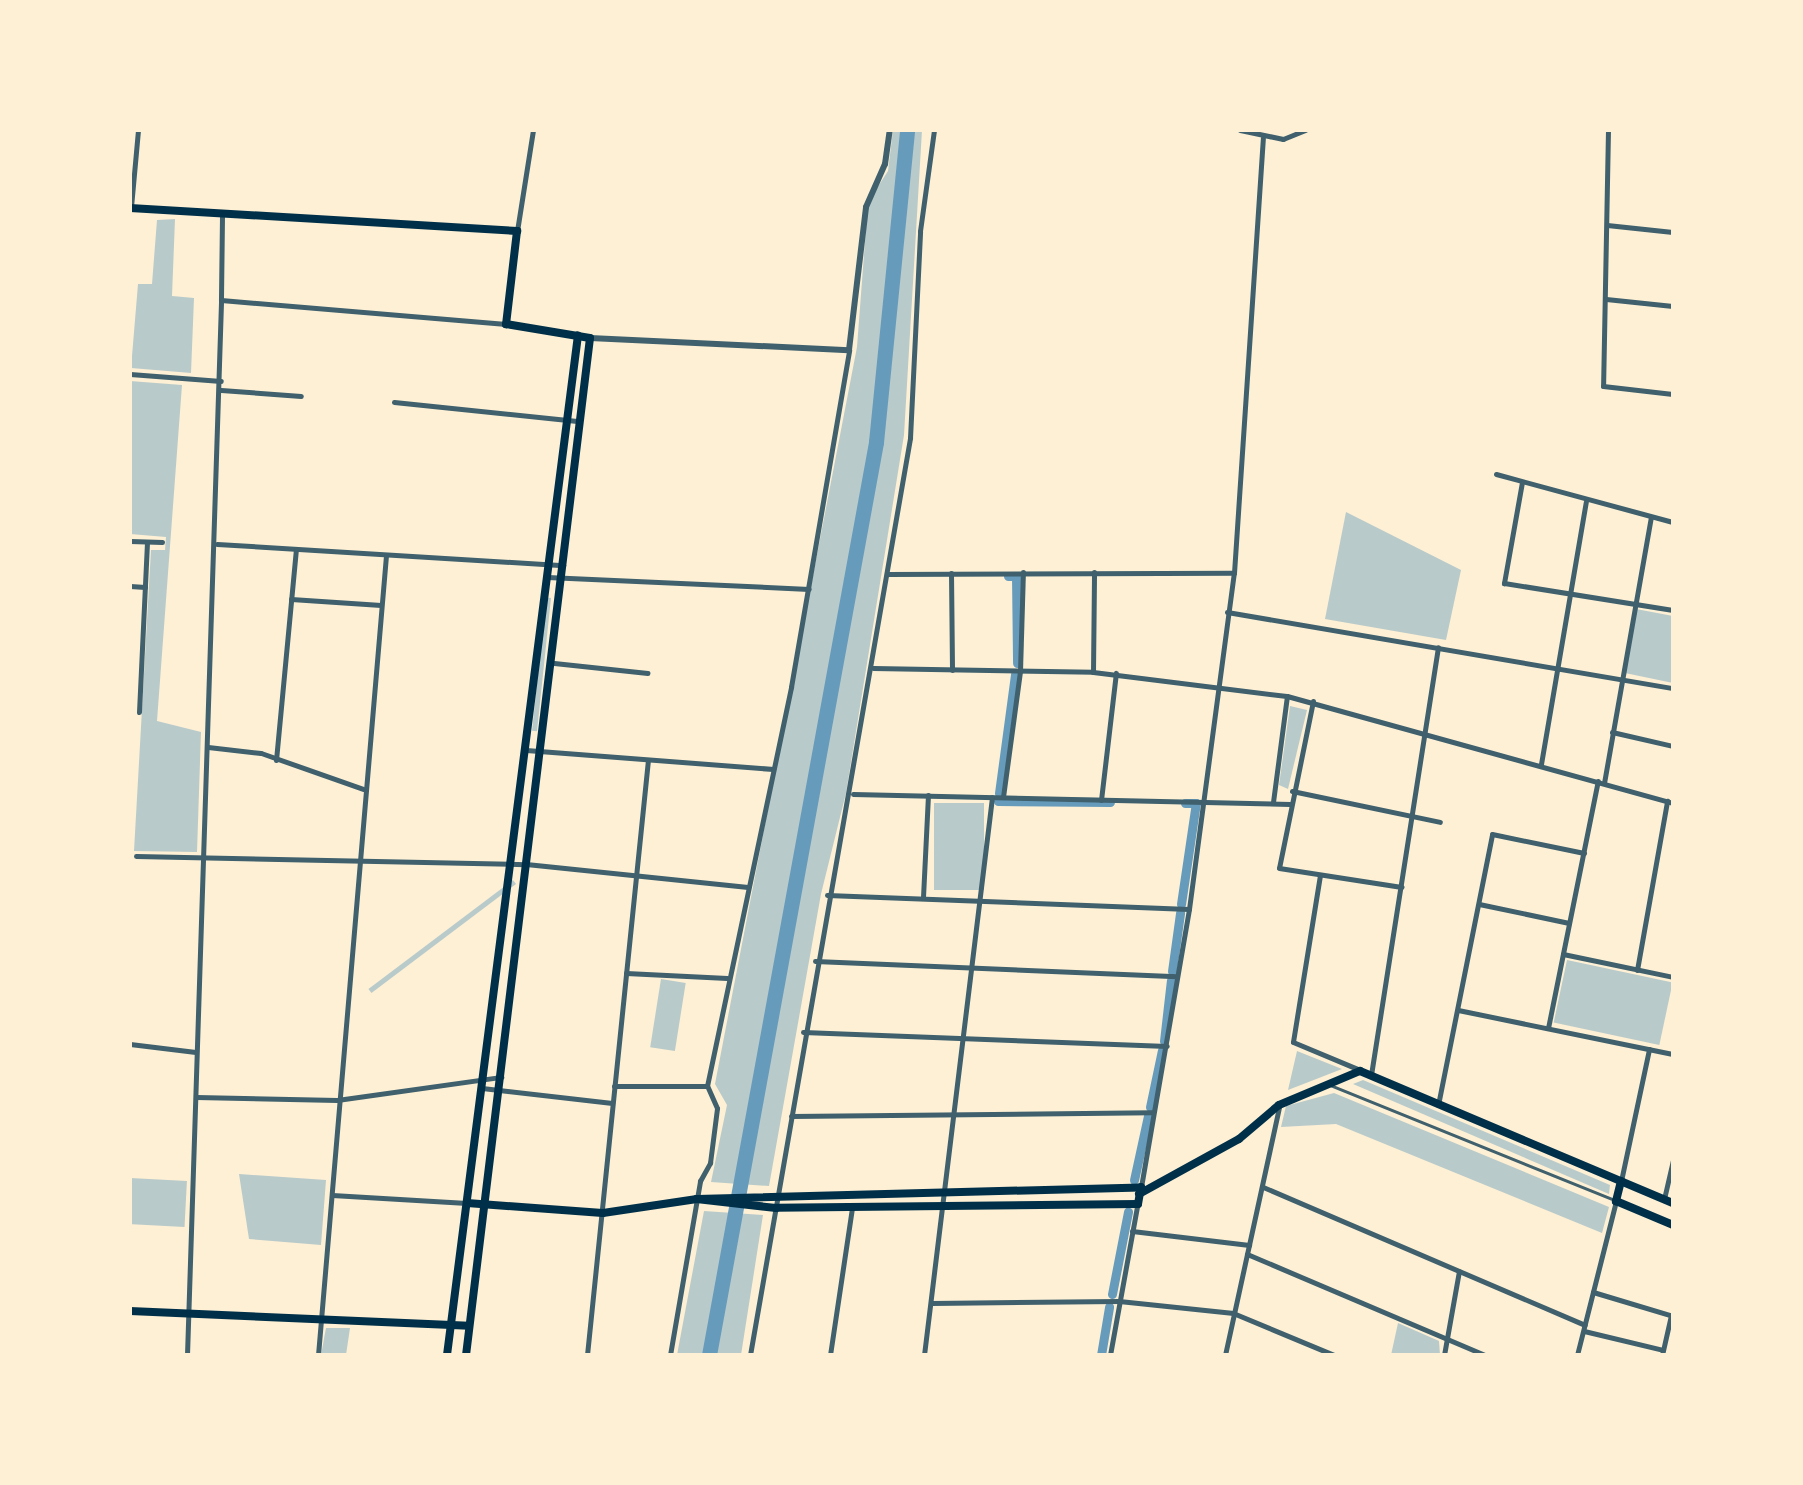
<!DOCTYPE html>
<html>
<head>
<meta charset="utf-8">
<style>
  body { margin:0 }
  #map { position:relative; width:1803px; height:1485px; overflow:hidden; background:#fdf0d5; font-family:Bitter,serif }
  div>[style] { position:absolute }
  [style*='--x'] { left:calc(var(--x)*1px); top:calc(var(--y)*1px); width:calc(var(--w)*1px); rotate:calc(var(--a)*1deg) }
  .green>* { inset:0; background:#b9caca; transform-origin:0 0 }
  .canal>* { height:9px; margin:-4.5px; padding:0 4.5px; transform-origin:4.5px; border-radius:4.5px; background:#669bbc }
  .river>* { height:15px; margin:-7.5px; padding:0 7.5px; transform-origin:7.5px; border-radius:7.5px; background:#669bbc }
  .service>* { height:2.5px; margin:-1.25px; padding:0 1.25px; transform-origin:1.25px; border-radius:1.25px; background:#3f606c }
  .minor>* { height:5px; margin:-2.5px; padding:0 2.5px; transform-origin:2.5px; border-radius:2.5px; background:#3f606c }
  .tertiary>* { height:6px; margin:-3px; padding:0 3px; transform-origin:3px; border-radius:3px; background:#3f606c }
  .secondary>* { height:8px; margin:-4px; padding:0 4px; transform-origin:4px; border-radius:4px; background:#003049 }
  span { translate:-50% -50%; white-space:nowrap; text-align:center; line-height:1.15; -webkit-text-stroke:8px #fdf0d5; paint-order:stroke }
  .frame { position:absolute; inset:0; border:132px solid #fdf0d5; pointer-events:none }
</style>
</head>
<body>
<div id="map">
  <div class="green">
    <div style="clip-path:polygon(893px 130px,922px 130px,904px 435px,846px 793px,821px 894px,769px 1186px,711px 1182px,727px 1105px,715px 1084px,857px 347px,868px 202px,888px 171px)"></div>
    <div style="clip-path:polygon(175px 219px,172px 296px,194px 298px,191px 373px,131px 368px,138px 284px,152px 284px,157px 220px)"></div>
    <div style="clip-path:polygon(130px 381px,182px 385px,157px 721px,201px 732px,197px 852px,134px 851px,151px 550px,165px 550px,166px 537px,130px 534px)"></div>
    <div style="clip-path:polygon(1346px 512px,1461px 570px,1446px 640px,1325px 619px)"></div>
    <div style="left:551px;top:598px;width:134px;height:5px;rotate:96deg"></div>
    <div style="clip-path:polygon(1636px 609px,1673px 616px,1673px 683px,1625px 673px)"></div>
    <div style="clip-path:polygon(1290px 706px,1307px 710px,1288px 789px,1279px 785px)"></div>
    <div style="left:934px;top:803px;width:50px;height:87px"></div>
    <div style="left:513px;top:880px;width:5px;height:181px;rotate:53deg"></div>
    <div style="left:1567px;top:960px;width:108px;height:64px;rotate:12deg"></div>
    <div style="left:661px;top:979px;width:25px;height:69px;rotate:9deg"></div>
    <div style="clip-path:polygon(1297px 1051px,1342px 1069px,1288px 1090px)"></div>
    <div style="clip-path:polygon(1363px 1080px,1610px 1185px,1609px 1194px,1353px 1084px)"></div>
    <div style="clip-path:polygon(1334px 1093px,1609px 1207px,1602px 1233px,1336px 1124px,1281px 1127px,1286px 1106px)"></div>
    <div style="clip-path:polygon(239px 1174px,326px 1180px,321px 1245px,249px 1239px)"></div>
    <div style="left:130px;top:1178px;width:57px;height:46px;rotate:3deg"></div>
    <div style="clip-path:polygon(704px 1211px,763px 1215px,741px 1355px,677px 1355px)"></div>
    <div style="clip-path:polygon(1398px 1323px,1439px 1341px,1440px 1355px,1391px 1355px)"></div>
    <div style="clip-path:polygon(326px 1328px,350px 1328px,346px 1355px,321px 1355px)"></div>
  </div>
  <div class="canal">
    <div style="--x:1008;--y:576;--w:8;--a:0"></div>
    <div style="--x:1016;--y:576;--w:87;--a:89.3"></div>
    <div style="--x:999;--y:793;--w:120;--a:-82.3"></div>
    <div style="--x:998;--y:801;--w:112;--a:0.5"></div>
    <div style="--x:1181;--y:904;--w:102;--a:-81.6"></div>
    <div style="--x:1196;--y:803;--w:11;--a:180"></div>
    <div style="--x:1172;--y:971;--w:59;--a:-82.1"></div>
    <div style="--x:1164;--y:1041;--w:61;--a:-83.5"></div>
    <div style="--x:1150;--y:1107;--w:58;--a:-78.1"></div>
    <div style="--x:1134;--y:1180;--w:66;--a:-77.7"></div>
    <div style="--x:1112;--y:1294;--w:84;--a:-79"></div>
    <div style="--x:1101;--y:1355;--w:49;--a:-80.5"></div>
  </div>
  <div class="river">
    <div style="--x:709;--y:1355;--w:928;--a:-79.63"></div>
    <div style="--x:876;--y:442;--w:314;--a:-84.3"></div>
  </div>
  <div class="service">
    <div style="--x:1330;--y:1085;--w:307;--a:22"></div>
  </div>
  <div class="minor">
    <div style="--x:1240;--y:130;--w:44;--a:11.8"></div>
    <div style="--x:1283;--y:139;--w:24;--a:-22"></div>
    <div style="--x:1608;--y:130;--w:256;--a:91.1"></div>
    <div style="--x:1603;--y:386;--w:70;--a:6.5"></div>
    <div style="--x:131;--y:207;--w:77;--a:-84.8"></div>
    <div style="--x:222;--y:216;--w:84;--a:90.7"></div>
    <div style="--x:221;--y:300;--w:286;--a:4.8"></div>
    <div style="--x:1607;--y:225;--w:66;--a:6.1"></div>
    <div style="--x:517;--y:231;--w:102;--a:-81"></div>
    <div style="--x:1606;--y:299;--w:67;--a:6"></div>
    <div style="--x:130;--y:374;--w:91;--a:4.4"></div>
    <div style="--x:221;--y:390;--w:80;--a:4.3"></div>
    <div style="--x:394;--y:402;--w:184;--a:5.9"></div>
    <div style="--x:1496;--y:474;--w:183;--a:15.2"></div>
    <div style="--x:1522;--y:482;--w:103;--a:100.1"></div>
    <div style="--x:1504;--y:583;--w:171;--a:9.1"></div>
    <div style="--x:130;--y:541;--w:32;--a:2"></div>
    <div style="--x:217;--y:544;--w:347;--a:3.5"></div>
    <div style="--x:951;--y:573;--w:97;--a:89.4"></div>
    <div style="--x:887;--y:574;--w:347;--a:-0.2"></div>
    <div style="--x:547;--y:577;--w:262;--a:2.6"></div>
    <div style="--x:130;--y:586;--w:15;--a:4"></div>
    <div style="--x:291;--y:599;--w:90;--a:3.8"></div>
    <div style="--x:1227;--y:612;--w:452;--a:9.7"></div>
    <div style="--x:554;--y:663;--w:94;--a:6.1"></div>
    <div style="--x:873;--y:668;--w:220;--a:1"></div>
    <div style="--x:1093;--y:672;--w:195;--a:7.1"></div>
    <div style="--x:1287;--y:696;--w:401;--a:15.5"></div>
    <div style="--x:1093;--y:672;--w:100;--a:-89.4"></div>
    <div style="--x:1313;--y:701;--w:170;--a:101.5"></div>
    <div style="--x:1279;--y:868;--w:124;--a:8.8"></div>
    <div style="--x:139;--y:712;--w:170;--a:-87.3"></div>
    <div style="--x:1612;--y:732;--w:63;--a:12.9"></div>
    <div style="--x:208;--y:747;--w:53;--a:6.5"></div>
    <div style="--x:261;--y:753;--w:108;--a:19.4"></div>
    <div style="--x:526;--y:750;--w:248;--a:4.4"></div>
    <div style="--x:276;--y:760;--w:211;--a:-84.6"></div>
    <div style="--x:1541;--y:764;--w:266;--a:-80.3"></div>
    <div style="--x:1604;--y:783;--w:270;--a:-80"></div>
    <div style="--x:1292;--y:791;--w:151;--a:11.8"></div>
    <div style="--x:853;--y:794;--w:437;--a:1.3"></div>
    <div style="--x:1003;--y:797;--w:127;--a:-82.3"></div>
    <div style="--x:1020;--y:671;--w:99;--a:-88.3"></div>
    <div style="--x:1101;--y:800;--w:128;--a:-83.3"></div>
    <div style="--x:1273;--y:802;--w:107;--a:-82.5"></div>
    <div style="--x:136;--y:856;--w:390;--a:1.2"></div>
    <div style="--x:526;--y:864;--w:223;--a:5.9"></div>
    <div style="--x:1320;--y:875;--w:169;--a:99.2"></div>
    <div style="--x:1293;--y:1042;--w:73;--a:22.7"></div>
    <div style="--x:827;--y:895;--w:362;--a:2.2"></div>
    <div style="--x:923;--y:897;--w:102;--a:-87.2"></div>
    <div style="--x:1479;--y:904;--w:92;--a:11.9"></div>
    <div style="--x:1563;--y:954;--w:112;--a:11.8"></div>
    <div style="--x:815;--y:961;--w:362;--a:2.4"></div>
    <div style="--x:1637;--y:970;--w:172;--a:-79.9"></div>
    <div style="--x:626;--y:973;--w:101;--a:2.8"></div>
    <div style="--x:1458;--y:1010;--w:219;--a:11.6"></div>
    <div style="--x:1548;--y:1028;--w:252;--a:-78.6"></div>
    <div style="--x:803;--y:1032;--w:364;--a:2.2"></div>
    <div style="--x:130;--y:1044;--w:66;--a:6.9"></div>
    <div style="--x:1371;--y:1075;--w:433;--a:-81.1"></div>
    <div style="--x:614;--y:1086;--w:93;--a:0"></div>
    <div style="--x:482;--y:1088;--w:131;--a:6.6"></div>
    <div style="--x:196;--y:1097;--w:141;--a:1.2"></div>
    <div style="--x:337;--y:1100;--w:166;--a:-8"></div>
    <div style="--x:1438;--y:1105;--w:276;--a:-78.7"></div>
    <div style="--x:1492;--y:834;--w:94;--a:11.7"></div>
    <div style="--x:791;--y:1116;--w:361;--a:-0.6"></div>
    <div style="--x:1621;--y:1181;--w:135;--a:-78"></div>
    <div style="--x:1141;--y:1187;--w:282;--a:-80.2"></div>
    <div style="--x:1189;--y:909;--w:339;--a:-82.4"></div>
    <div style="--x:1234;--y:573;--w:436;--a:-86.2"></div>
    <div style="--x:1263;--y:1187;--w:350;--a:23.2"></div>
    <div style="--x:332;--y:1195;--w:135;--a:3.4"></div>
    <div style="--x:1664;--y:1199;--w:40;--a:-77"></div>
    <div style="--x:1132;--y:1231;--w:118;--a:6.8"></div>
    <div style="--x:1247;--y:1254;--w:259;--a:23"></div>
    <div style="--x:1593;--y:1292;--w:84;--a:16.7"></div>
    <div style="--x:931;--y:1303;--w:188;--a:-0.6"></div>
    <div style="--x:1119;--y:1301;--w:115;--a:6"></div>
    <div style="--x:1233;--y:1313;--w:109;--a:22.6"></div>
    <div style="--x:1584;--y:1331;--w:81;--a:13.5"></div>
    <div style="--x:187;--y:1355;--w:1056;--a:-88.15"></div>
    <div style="--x:318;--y:1355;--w:802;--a:-85.14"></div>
    <div style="--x:587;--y:1355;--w:598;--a:-84.15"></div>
    <div style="--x:670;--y:1355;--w:177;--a:-80.2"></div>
    <div style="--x:700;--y:1181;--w:21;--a:-61"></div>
    <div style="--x:710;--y:1163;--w:55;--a:-82.7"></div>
    <div style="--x:717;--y:1108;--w:24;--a:-114"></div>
    <div style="--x:707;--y:1086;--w:408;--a:-78.1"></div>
    <div style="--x:791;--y:687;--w:342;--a:-80.2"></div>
    <div style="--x:750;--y:1355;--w:931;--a:-80.1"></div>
    <div style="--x:910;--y:438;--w:207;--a:-87.2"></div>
    <div style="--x:920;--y:231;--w:102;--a:-82.1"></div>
    <div style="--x:830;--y:1355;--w:150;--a:-81.5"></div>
    <div style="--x:924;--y:1355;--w:562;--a:-83.05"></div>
    <div style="--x:1110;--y:1355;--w:151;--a:-79.7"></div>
    <div style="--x:1225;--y:1355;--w:253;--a:-77.7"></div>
    <div style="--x:1444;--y:1355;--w:85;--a:-79.9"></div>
    <div style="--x:1577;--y:1355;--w:159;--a:-75.8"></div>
    <div style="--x:1662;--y:1355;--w:41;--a:-77.3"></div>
  </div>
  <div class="tertiary">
    <div style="--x:590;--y:338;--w:259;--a:2.7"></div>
    <div style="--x:849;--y:350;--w:144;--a:-83.2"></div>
    <div style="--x:866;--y:207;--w:47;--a:-66.2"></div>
    <div style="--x:885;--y:164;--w:34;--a:-82"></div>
  </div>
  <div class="secondary">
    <div style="--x:130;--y:208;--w:388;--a:3.4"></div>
    <div style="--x:517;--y:231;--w:94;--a:96.7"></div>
    <div style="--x:506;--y:324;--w:85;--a:9.5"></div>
    <div style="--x:590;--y:338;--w:1025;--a:96.95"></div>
    <div style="--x:1621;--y:1181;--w:21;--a:104"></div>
    <div style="--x:1616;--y:1201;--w:62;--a:22.8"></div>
    <div style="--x:1141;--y:1187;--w:17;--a:100"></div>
    <div style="--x:1138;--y:1204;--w:362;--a:179.4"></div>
    <div style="--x:776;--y:1208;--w:80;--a:-173.5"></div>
    <div style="--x:697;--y:1199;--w:444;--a:-1.5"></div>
    <div style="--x:1139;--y:1194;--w:114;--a:-28.8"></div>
    <div style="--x:1239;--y:1139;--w:52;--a:-40.4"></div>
    <div style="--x:1279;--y:1105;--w:88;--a:-22.8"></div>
    <div style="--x:1360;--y:1071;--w:340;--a:22.9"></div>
    <div style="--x:467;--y:1203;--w:136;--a:4.2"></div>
    <div style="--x:603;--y:1213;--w:95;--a:-8.5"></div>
    <div style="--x:130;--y:1311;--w:339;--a:2.5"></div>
    <div style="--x:447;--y:1355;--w:1028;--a:-82.68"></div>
  </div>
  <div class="frame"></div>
</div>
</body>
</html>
